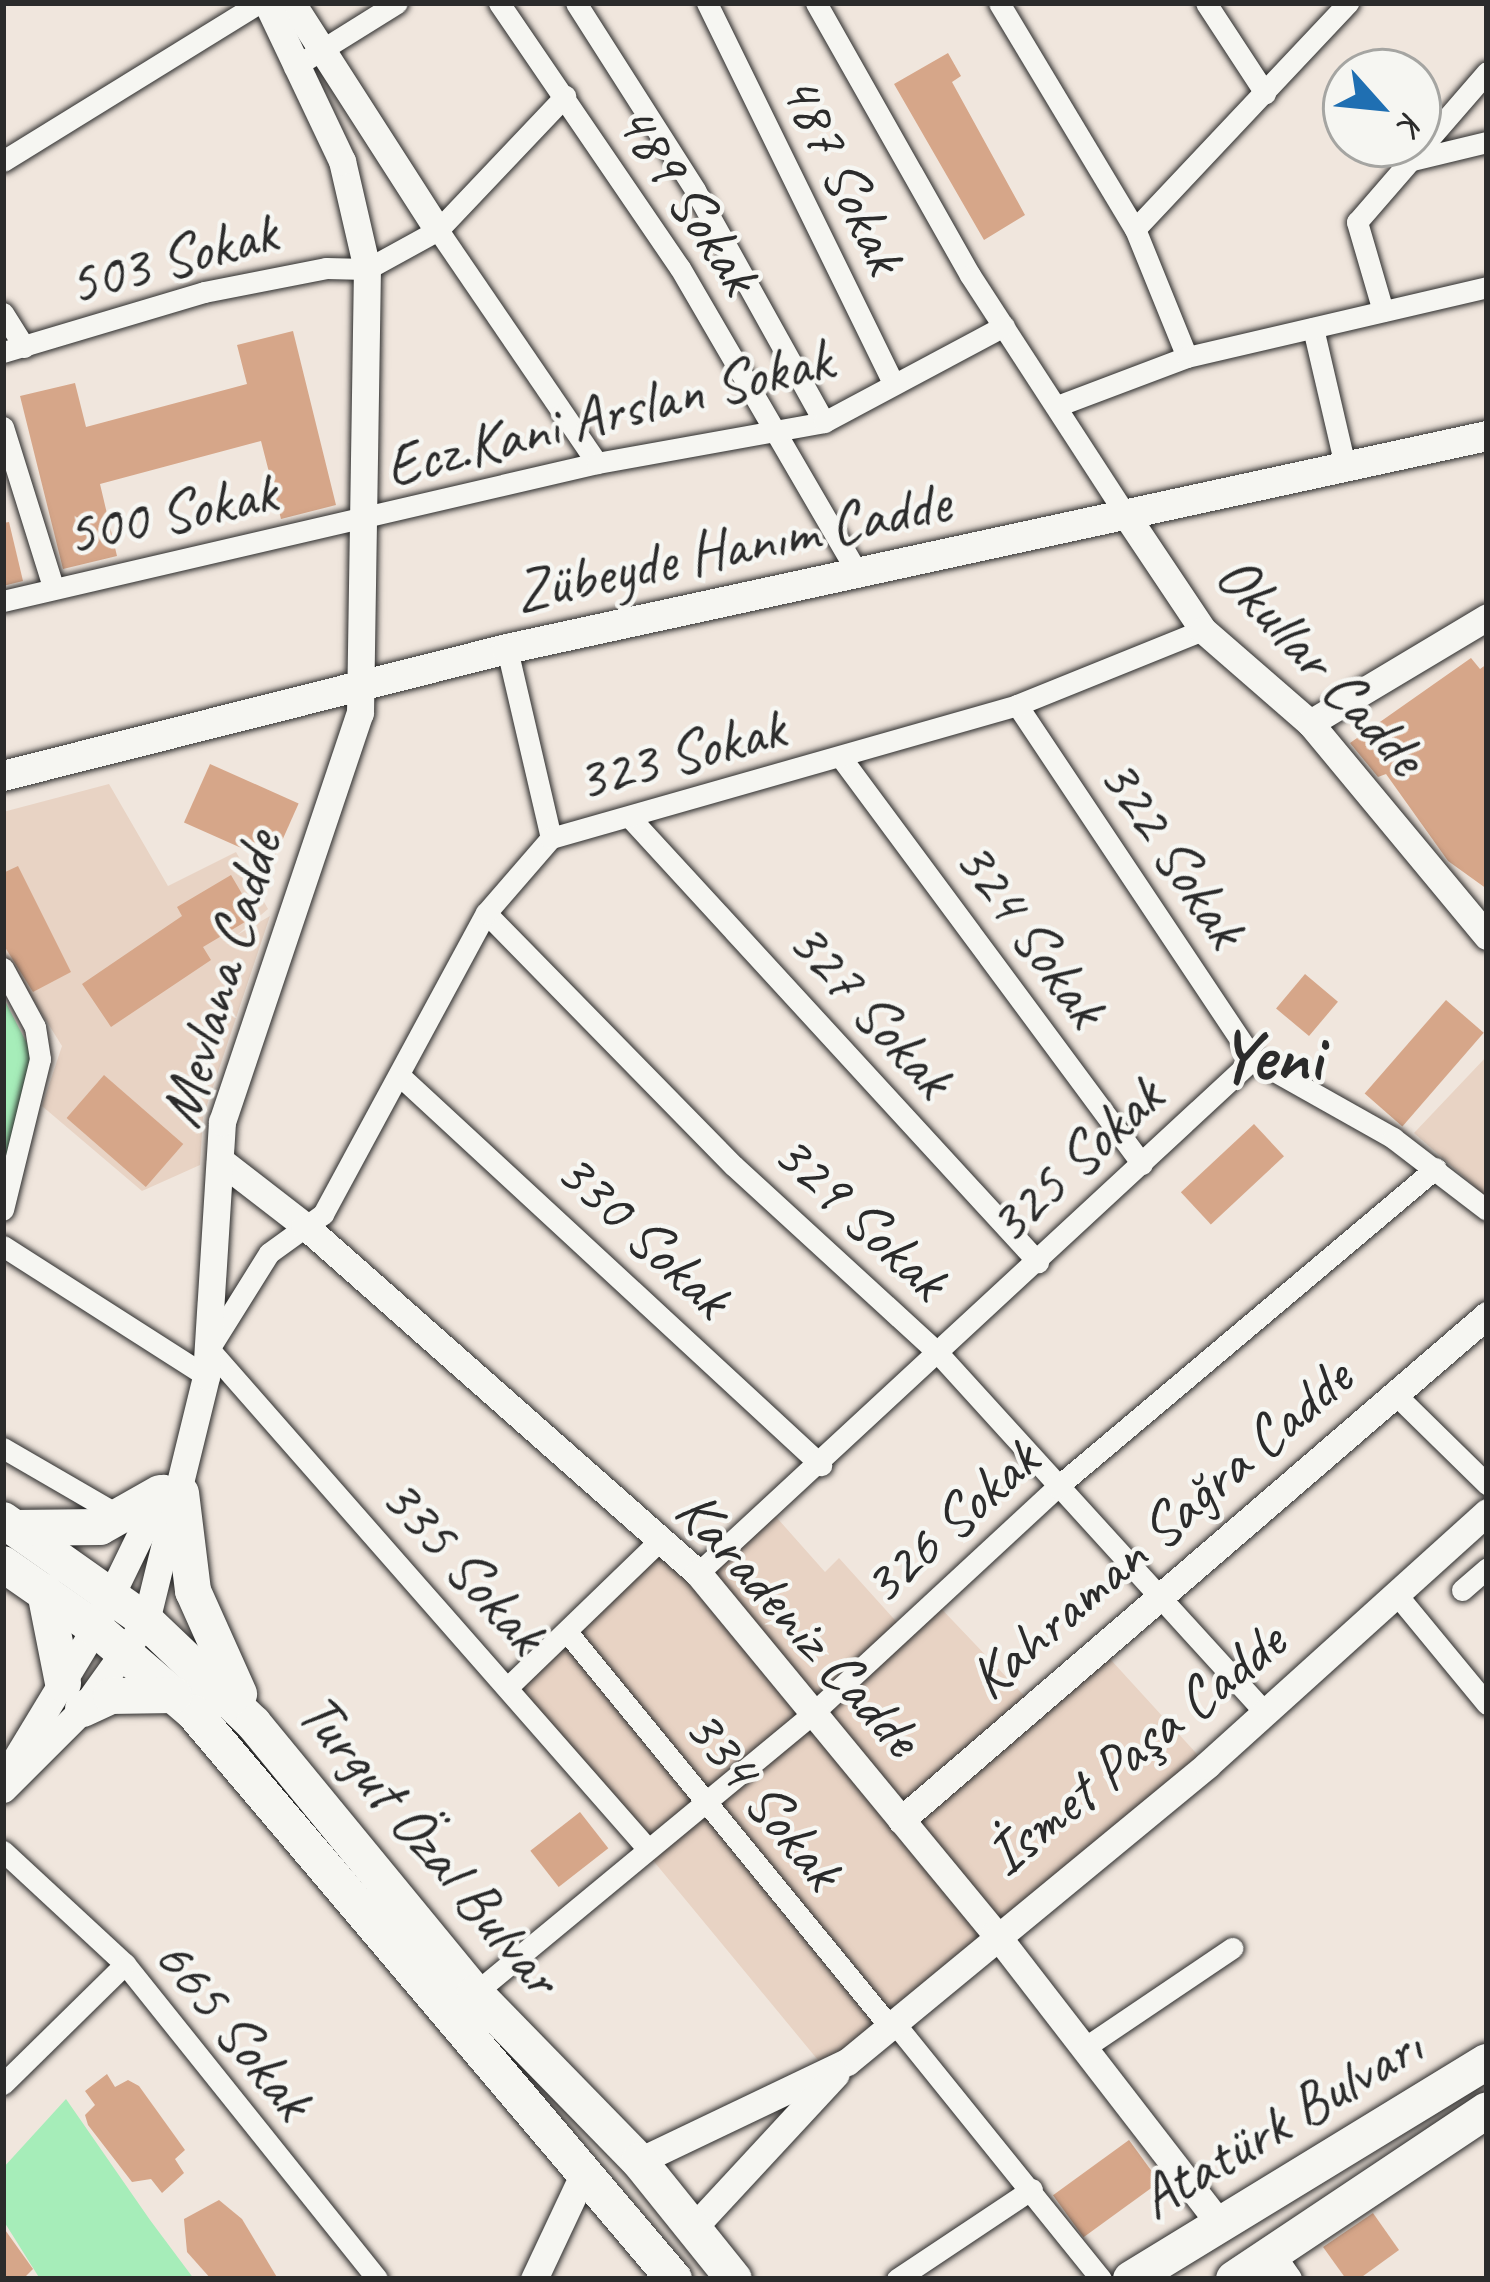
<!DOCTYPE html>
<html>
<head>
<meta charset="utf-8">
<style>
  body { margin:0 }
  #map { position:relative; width:1490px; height:2282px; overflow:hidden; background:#f0e6dd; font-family:Caveat,sans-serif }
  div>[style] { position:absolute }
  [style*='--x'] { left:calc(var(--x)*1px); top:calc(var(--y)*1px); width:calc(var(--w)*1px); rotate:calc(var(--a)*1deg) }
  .built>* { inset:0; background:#e8d3c4 }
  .green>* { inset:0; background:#a6edb9 }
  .building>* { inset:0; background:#d6a689; transform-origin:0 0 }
  .roads { filter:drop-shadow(0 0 3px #2b2b2b) drop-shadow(0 0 3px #2b2b2b) }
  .minor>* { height:21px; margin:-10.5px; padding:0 10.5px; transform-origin:10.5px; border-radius:10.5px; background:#f6f6f2 }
  .tertiary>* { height:27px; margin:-13.5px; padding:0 13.5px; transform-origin:13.5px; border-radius:13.5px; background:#f6f6f2 }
  .secondary>* { height:30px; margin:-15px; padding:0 15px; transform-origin:15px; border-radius:15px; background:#f6f6f2 }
  .trunk>* { height:36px; margin:-18px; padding:0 18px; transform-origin:18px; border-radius:18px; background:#f6f6f2 }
  span { translate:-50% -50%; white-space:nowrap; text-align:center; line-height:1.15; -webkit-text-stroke:9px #f6f6f2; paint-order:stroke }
  .street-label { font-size:60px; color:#2b2b2b }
  .district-label { font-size:72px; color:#2b2b2b; font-weight:700 }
  .frame { position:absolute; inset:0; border:6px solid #2b2b2b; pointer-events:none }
  .north { position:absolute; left:1322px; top:48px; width:120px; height:120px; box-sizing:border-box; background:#f6f6f2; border:3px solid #a5a5a2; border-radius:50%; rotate:117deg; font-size:33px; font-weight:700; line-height:48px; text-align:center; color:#2b2b2b }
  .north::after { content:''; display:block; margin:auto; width:42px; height:54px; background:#1f6fb2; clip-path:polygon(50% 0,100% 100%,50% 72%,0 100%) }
</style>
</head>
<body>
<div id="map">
  <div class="built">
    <div style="clip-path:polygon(109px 784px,168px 886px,236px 852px,268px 909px,237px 935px,270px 916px,203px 1117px,200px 1165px,142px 1191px,42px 1106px,62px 1046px,3px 951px,3px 812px)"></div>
    <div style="clip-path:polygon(1487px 1056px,1487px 1197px,1414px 1133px)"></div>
    <div style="clip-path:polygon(770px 1510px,825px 1572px,839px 1558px,903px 1629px,934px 1601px,1034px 1706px,1101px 1649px,1207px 1765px,827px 2071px,509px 1686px,660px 1540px,698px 1573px)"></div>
  </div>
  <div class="green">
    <div style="clip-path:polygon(3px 997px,33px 1055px,3px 1175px)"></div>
    <div style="clip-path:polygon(66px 2099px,150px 2220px,194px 2279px,40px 2279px,3px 2220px,3px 2168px)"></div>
  </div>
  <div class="building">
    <div style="clip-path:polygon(948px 53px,961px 76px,952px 82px,1025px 215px,984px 240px,894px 84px)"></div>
    <div style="clip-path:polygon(293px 331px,336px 505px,281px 519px,261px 441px,100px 484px,117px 556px,63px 569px,20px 396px,75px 383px,86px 427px,247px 384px,237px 345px)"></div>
    <div style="clip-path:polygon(9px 522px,23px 581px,3px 586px,3px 523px)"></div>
    <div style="clip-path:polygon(1471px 658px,1480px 669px,1487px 664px,1487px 889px,1448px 861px,1386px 774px,1378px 777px,1350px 743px)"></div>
    <div style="left:210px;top:764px;width:97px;height:64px;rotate:24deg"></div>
    <div style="clip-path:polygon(18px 866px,71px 972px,33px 992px,3px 944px,3px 873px)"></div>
    <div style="clip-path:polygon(231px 875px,255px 916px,203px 947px,211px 960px,111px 1027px,82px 984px,182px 916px,177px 907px)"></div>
    <div style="left:1305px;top:974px;width:43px;height:45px;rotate:40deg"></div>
    <div style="left:1446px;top:1000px;width:50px;height:124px;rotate:41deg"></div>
    <div style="left:104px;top:1075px;width:105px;height:57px;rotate:41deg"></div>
    <div style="left:1254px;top:1124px;width:44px;height:100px;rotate:47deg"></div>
    <div style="left:580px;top:1812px;width:46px;height:63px;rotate:52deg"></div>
    <div style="clip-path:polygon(107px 2074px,115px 2087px,128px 2080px,139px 2086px,185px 2150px,175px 2159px,184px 2173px,162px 2193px,151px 2179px,132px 2182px,88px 2125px,85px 2115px,95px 2105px,85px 2091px)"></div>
    <div style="left:1129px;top:2140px;width:52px;height:94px;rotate:54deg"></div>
    <div style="clip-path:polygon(219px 2200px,242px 2219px,278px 2279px,211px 2279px,187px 2252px,184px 2219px)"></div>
    <div style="clip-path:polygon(1373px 2213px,1399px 2250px,1359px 2279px,1346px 2279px,1323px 2247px)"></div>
    <div style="clip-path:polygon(3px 2227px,33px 2269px,23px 2279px,3px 2279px)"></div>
  </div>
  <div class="roads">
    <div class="minor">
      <div style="--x:499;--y:3;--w:321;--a:55.7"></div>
      <div style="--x:680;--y:268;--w:355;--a:59.8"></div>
      <div style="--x:576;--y:3;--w:222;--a:57.5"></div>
      <div style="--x:695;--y:190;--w:265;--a:60.9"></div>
      <div style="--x:707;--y:3;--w:424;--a:63.9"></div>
      <div style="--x:816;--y:3;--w:313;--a:60.5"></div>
      <div style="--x:970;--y:275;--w:290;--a:57"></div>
      <div style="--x:999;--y:3;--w:264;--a:59"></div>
      <div style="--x:1135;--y:229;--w:138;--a:67.9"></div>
      <div style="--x:1206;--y:3;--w:108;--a:56.8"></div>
      <div style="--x:294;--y:67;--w:121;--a:-31.9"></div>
      <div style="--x:1412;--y:160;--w:77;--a:-13.5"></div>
      <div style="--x:3;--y:161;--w:301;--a:-31.7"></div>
      <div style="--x:1135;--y:229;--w:311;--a:-46.7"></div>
      <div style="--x:438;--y:230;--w:282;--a:55.7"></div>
      <div style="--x:1383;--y:311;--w:93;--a:-106.3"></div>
      <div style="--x:1357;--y:222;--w:198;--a:-49.1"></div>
      <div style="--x:3;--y:313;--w:40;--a:58"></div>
      <div style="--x:1313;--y:328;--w:142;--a:76.9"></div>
      <div style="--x:3;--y:352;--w:210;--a:-16.6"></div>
      <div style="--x:204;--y:292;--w:124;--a:-11.1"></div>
      <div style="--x:326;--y:268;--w:41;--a:1.4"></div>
      <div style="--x:367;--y:269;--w:81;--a:-28.8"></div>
      <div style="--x:438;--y:230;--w:185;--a:-46.5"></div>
      <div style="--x:1057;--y:406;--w:139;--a:-20.7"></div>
      <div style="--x:1187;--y:357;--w:308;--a:-13.1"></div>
      <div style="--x:3;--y:427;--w:168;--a:72.6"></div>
      <div style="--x:3;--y:601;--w:610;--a:-13.08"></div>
      <div style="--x:597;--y:463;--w:231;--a:-10.2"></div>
      <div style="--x:824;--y:422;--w:204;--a:-28.1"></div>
      <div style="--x:507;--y:649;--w:194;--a:76.9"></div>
      <div style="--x:1017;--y:705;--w:425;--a:56.3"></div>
      <div style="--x:1253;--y:1059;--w:161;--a:29.4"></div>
      <div style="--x:1393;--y:1138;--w:118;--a:37.5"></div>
      <div style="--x:842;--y:759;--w:504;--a:53.47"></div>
      <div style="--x:633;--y:821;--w:599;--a:47.44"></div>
      <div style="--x:486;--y:913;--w:354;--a:45.6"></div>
      <div style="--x:734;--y:1166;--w:275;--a:42.5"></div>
      <div style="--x:937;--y:1352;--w:489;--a:47.7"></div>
      <div style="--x:3;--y:968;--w:67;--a:61.5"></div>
      <div style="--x:35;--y:1027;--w:32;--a:81"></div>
      <div style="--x:40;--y:1059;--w:155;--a:103.8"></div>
      <div style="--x:399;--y:1075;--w:575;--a:42.74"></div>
      <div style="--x:3;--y:1246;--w:241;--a:32.6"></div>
      <div style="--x:1397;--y:1396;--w:126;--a:44.4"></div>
      <div style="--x:3;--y:1448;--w:138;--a:30.1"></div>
      <div style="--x:698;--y:1573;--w:756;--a:-42.8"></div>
      <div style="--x:1462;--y:1590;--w:33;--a:-41"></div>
      <div style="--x:1397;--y:1595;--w:141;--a:50.5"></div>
      <div style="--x:567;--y:1632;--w:505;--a:50.7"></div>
      <div style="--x:509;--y:1686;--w:210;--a:-44"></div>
      <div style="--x:647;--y:1848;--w:664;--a:-131.28"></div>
      <div style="--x:209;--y:1349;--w:113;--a:-58"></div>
      <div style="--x:269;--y:1253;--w:67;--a:-35.8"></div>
      <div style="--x:323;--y:1214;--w:342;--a:-61.6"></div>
      <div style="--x:486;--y:913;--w:99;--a:-49.1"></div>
      <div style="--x:551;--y:838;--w:485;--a:-15.9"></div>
      <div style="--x:1017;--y:705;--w:201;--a:-22"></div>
      <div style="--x:3;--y:1851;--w:166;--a:42.8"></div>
      <div style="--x:125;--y:1964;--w:403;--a:51.3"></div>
      <div style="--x:475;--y:1993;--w:439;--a:-39.6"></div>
      <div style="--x:813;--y:1713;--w:333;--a:-42.8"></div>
      <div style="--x:1057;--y:1487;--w:495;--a:-40.1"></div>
      <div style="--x:892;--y:2020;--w:333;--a:51.1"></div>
      <div style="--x:1084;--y:2048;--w:179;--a:-34"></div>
      <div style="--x:3;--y:2084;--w:171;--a:-44.5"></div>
      <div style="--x:897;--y:2279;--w:162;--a:-33.7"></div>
    </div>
    <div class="tertiary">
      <div style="--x:292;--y:3;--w:270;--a:57.3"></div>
      <div style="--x:1128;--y:518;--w:135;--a:56.2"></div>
      <div style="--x:1203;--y:630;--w:142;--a:41"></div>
      <div style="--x:1310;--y:723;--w:277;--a:50.3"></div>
      <div style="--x:1310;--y:723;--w:206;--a:-30.9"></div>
      <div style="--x:221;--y:1161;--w:106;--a:37.7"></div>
      <div style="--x:305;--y:1226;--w:524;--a:41.44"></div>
      <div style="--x:698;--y:1573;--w:467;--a:50.5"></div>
      <div style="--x:995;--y:1933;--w:371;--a:52.3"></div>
      <div style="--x:12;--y:1765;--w:160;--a:-58.8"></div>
      <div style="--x:95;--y:1628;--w:156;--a:-64.1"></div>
      <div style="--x:3;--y:1789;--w:113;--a:-45"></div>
      <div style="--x:83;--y:1709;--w:108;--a:-54.4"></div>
      <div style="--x:146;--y:1621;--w:252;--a:-76.2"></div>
      <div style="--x:206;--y:1376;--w:255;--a:-86.4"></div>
      <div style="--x:222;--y:1122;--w:432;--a:-71.4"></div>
      <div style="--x:360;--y:713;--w:444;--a:-89.1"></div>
      <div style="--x:367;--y:269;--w:111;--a:-103"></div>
      <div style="--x:342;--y:161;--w:175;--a:-115.4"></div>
      <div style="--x:901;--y:1820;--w:774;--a:-40.75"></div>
      <div style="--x:639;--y:2161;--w:230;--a:-25.5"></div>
      <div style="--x:847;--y:2062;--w:467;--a:-39.5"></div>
      <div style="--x:1207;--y:1765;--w:377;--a:-42.1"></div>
      <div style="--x:695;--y:2226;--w:207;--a:-47.2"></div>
      <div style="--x:1272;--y:2256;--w:28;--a:55"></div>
      <div style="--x:534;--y:2279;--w:115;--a:-64.8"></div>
    </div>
    <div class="secondary">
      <div style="--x:3;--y:776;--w:520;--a:-14.14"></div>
      <div style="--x:507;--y:649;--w:1003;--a:-12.26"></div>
    </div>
    <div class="trunk">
      <div style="--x:181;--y:1493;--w:99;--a:83"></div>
      <div style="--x:193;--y:1591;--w:113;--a:65.9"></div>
      <div style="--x:3;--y:1520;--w:175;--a:35.2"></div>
      <div style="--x:146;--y:1621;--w:149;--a:43.6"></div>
      <div style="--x:254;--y:1724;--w:348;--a:50.6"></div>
      <div style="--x:475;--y:1993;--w:235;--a:45.7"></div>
      <div style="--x:639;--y:2161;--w:151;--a:51.2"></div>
      <div style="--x:15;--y:1528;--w:85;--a:-0.7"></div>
      <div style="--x:100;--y:1527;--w:69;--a:-29.5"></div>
      <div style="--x:3;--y:1564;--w:112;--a:34.8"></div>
      <div style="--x:95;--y:1628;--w:130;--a:40.6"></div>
      <div style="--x:194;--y:1713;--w:742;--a:49.7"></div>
      <div style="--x:45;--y:1592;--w:93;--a:78.8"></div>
      <div style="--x:83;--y:1709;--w:31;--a:-25"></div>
      <div style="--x:111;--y:1696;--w:63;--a:-0.9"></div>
      <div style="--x:1131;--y:2279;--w:417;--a:-31.4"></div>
      <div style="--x:1234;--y:2279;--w:304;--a:-33.7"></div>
    </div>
  </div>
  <div class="street-label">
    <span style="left:843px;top:173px;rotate:64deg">487 Sokak</span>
    <span style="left:688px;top:198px;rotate:57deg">489 Sokak</span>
    <span style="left:172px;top:258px;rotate:-15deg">503 Sokak</span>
    <span style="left:608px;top:413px;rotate:-14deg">Ecz.Kani Arslan Sokak</span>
    <span style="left:171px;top:513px;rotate:-12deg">500 Sokak</span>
    <span style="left:732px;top:547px;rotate:-12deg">Zübeyde Hanım Cadde</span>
    <span style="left:1321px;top:665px;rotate:47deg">Okullar Cadde</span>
    <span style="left:680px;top:754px;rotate:-15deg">323 Sokak</span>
    <span style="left:1173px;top:852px;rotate:56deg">322 Sokak</span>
    <span style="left:1031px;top:933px;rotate:54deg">324 Sokak</span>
    <span style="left:220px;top:979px;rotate:-74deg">Mevlana Cadde</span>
    <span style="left:871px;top:1009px;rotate:48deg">327 Sokak</span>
    <span style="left:1075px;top:1160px;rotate:-43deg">325 Sokak</span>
    <span style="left:861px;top:1216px;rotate:43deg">329 Sokak</span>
    <span style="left:644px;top:1234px;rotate:43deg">330 Sokak</span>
    <span style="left:950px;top:1522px;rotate:-42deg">326 Sokak</span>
    <span style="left:1160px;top:1528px;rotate:-41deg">Kahraman Sağra Cadde</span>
    <span style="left:464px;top:1565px;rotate:48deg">335 Sokak</span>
    <span style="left:799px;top:1623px;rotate:48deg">Karadeniz Cadde</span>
    <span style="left:1135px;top:1748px;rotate:-39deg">İsmet Paşa Cadde</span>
    <span style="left:764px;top:1798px;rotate:51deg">334 Sokak</span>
    <span style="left:430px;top:1844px;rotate:50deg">Turgut Özal Bulvar</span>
    <span style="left:234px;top:2028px;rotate:51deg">665 Sokak</span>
    <span style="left:1280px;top:2122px;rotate:-31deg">Atatürk Bulvarı</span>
  </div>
  <div class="district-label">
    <span style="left:1270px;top:1057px">Yeni</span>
  </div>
  <div class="frame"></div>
  <div class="north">K</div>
</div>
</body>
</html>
